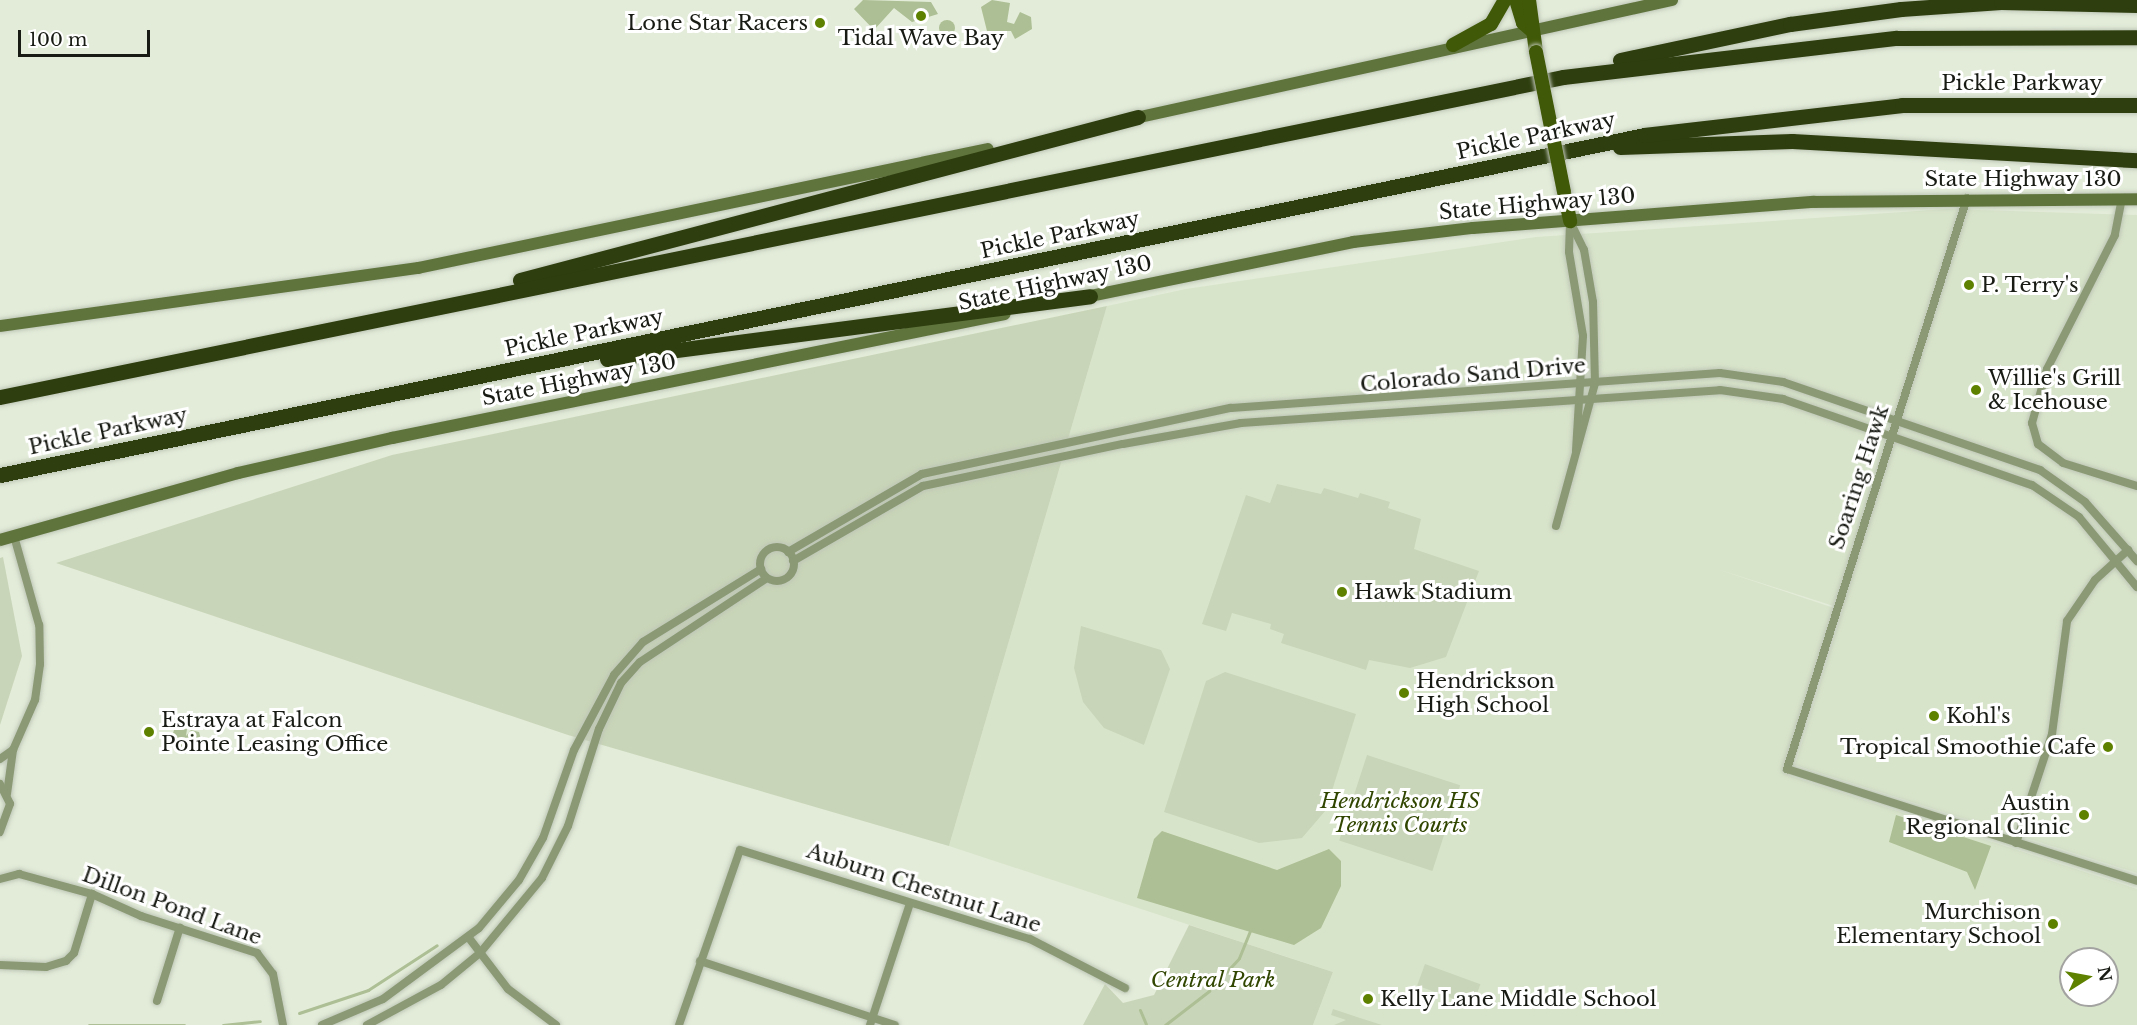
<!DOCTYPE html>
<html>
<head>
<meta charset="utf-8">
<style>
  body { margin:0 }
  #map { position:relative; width:2137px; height:1025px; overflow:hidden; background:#e3ecd9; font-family:"Libre Baskerville",serif }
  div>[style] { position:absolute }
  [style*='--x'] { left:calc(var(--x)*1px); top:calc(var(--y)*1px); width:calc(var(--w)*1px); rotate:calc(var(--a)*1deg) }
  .built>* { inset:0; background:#d8e4ca }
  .green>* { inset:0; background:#c9d5b8; transform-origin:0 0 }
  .water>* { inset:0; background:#adbf94 }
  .round { border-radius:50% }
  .stream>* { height:3px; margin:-1.5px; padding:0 1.5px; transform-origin:1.5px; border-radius:1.5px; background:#adbf94 }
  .roads { filter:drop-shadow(0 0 2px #bec6b6) drop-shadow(0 0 2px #bec6b6) }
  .minor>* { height:8px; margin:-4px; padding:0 4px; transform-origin:4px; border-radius:4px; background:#8b9a75 }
  .minor>.ring { margin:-4px; padding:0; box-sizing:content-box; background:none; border:8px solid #8b9a75; border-radius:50% }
  .secondary>* { height:12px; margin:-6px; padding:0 6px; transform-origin:6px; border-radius:6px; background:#5f743d }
  .primary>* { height:14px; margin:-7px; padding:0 7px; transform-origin:7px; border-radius:7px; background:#405908 }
  .motorway>* { height:15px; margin:-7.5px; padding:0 7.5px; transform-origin:7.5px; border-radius:7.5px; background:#2e3e0e }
  .bridges { filter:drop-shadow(0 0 2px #bec6b6) drop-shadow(0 0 2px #bec6b6) }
  .primary-bridge>* { height:14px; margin:-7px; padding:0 7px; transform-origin:7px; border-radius:7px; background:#405908 }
  .dots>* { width:16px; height:16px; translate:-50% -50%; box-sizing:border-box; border:3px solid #fff; border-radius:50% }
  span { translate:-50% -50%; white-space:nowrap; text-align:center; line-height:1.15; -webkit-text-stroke:6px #fff; paint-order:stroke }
  .poi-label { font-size:21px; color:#181b14 }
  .right { translate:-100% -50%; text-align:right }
  .left { translate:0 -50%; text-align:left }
  .street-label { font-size:21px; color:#181b14 }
  .park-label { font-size:21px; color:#314600; font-style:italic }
  .north { position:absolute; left:2059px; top:947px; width:60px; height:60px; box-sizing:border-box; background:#fff; border:2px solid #a3a4a1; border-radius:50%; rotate:79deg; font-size:16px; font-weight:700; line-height:24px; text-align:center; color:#181b14 }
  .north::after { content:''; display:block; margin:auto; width:21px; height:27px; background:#5e8200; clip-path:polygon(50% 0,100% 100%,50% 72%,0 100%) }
  .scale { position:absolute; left:18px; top:30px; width:132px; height:27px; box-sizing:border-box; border:3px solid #181b14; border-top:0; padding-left:8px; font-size:18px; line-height:21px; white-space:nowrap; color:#181b14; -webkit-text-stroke:4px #fff; paint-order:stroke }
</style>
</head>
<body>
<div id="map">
  <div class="built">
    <div style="clip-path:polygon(evenodd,1947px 209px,2137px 215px,2137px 873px,1795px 765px,1843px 609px,1717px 569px,1840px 610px,1790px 776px,2137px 889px,2137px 1025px,1313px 1025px,1333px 972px,949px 846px,1107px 306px,1186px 289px,1536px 237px,1947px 209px,2071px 959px,2107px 959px,2107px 995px,2071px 995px,2071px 959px)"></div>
  </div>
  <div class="green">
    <div style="clip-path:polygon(1107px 306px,949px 846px,568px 735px,56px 563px,392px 455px)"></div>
    <div style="clip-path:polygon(1277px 484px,1321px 494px,1324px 488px,1358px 498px,1360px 493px,1390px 502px,1388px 508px,1421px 519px,1414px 549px,1479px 571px,1446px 657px,1410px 668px,1369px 660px,1366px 670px,1281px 643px,1284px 634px,1270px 629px,1271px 624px,1232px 613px,1226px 631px,1202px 624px,1246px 495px,1270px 503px)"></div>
    <div style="clip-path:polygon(3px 557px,22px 656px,0 725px,0 558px)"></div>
    <div style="clip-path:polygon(1081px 626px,1161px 650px,1170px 669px,1144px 745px,1104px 728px,1083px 702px,1074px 668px)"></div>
    <div style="clip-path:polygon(1225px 672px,1356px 714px,1326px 810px,1302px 838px,1259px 843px,1164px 812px,1206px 681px)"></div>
    <div style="left:1367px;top:755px;width:98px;height:90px;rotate:18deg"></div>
    <div style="clip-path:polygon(1189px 925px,1333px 972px,1313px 1025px,1083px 1025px,1105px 984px,1123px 1003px,1154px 995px)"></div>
    <div style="left:1425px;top:964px;width:59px;height:23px;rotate:20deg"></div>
    <div style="clip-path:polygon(1333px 1009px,1360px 1018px,1382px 1025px,1334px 1025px,1346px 1020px,1331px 1015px)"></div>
  </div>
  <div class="water">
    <div style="clip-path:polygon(863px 0,931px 2px,938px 14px,912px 22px,894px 8px,874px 30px,854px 9px)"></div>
    <div style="clip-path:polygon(992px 0,1010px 3px,1007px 22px,1014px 24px,1020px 12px,1031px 17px,1032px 29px,1015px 39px,1011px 31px,987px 31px,981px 7px)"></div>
    <div class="round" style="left:939px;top:20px;width:16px;height:16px"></div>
    <div style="clip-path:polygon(175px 726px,187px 729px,186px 736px,191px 730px,199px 732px,203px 747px,186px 749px,184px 741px,182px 748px,170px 745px)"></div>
    <div style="clip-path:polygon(1896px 815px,1991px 846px,1975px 890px,1967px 872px,1889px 842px)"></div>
    <div style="clip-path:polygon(1162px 831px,1277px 870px,1329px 849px,1341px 861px,1341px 886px,1321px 928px,1294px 945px,1137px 898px,1154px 839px)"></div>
  </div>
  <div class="stream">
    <div style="--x:1215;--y:984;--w:35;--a:-47"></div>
    <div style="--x:1239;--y:958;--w:31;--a:-68"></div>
    <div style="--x:1140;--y:1010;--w:15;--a:67"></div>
    <div style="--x:299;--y:1013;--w:73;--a:-18.4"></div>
    <div style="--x:368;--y:990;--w:82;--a:-33.1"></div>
    <div style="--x:89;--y:1025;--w:95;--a:0"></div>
    <div style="--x:223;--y:1025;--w:37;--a:-6"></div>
    <div style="--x:1165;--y:1025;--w:56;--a:-37.7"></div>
  </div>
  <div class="roads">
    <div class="minor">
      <div style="--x:1967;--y:198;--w:599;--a:107.5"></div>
      <div style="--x:1787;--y:769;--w:367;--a:17.7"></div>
      <div style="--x:2122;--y:198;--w:38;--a:101"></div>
      <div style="--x:2115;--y:235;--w:150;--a:116.9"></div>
      <div style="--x:2047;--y:369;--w:56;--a:105.5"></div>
      <div style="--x:2032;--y:423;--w:22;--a:74"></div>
      <div style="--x:2038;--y:444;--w:31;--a:37"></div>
      <div style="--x:2063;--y:463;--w:77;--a:17.3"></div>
      <div style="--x:1570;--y:223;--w:29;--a:92"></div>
      <div style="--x:1569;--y:252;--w:85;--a:80.5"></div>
      <div style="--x:1583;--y:336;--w:115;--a:93.5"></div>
      <div style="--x:1556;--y:526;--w:148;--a:-74.7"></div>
      <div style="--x:1595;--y:383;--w:81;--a:-91.4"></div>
      <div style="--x:1593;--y:302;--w:53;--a:-99.8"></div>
      <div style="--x:1584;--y:250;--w:32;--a:-116"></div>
      <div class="ring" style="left:760px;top:547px;width:26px;height:26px"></div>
      <div style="--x:788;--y:552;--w:155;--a:-30.2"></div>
      <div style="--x:922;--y:474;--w:316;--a:-12.1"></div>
      <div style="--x:1231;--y:408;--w:490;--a:-4.1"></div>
      <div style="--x:1720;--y:373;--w:64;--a:8.1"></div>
      <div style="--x:1783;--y:382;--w:272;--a:18.9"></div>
      <div style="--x:2040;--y:470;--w:55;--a:35.4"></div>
      <div style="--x:2085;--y:502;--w:79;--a:48.6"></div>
      <div style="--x:793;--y:561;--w:150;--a:-30"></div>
      <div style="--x:923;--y:486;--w:204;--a:-11.9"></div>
      <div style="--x:1123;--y:444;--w:120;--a:-10.1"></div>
      <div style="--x:1241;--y:423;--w:480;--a:-3.9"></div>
      <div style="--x:1720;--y:390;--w:64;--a:8.1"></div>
      <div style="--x:1783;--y:399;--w:263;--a:19.1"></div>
      <div style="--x:2032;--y:485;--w:57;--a:34.2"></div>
      <div style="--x:2079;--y:517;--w:91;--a:50.4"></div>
      <div style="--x:13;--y:750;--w:55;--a:-66.3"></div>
      <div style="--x:35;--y:700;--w:36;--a:-82"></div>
      <div style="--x:40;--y:664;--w:39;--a:-91"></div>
      <div style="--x:39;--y:625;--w:92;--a:-105.7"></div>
      <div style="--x:0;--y:759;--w:16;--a:-35"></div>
      <div style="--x:13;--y:750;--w:44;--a:97.8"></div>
      <div style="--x:0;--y:784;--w:22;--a:63"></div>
      <div style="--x:10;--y:804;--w:30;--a:110"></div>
      <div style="--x:2016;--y:843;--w:115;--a:-71.7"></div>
      <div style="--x:2052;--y:734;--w:114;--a:-82.4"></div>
      <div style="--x:2067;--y:621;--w:50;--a:-55.7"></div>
      <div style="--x:2095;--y:580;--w:45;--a:-42.3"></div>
      <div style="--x:0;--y:879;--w:20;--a:-15"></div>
      <div style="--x:19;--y:874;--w:76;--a:15.3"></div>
      <div style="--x:92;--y:894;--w:54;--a:24.2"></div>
      <div style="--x:141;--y:916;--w:122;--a:17.7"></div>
      <div style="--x:257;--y:953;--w:26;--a:53"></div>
      <div style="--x:273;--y:974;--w:52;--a:78.9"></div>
      <div style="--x:469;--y:938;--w:64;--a:52.6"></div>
      <div style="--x:508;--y:989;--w:60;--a:36.9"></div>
      <div style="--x:700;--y:961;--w:205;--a:18.2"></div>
      <div style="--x:0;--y:965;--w:46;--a:2.5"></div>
      <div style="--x:46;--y:967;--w:21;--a:-17"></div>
      <div style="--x:66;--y:961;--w:11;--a:-45"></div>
      <div style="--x:74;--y:953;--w:62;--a:-73"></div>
      <div style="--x:157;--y:1001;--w:77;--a:-72.7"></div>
      <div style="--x:322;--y:1025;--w:66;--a:-23.1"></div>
      <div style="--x:383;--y:999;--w:119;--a:-36.5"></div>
      <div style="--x:479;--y:928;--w:62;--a:-50.2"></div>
      <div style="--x:519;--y:880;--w:48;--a:-60.3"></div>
      <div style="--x:543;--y:838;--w:93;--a:-70.6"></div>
      <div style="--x:574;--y:750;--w:85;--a:-61.9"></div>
      <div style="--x:614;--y:675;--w:44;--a:-48.7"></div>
      <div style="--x:643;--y:642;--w:139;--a:-31.7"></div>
      <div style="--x:367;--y:1025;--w:84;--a:-28.4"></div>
      <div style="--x:441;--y:985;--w:50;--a:-39.4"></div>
      <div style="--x:480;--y:953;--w:97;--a:-50.4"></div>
      <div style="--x:542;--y:878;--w:58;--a:-63.4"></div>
      <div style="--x:568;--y:826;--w:102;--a:-72.3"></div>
      <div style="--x:599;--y:729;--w:51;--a:-64.4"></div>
      <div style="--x:621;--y:683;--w:28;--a:-48"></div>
      <div style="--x:640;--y:662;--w:152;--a:-33.5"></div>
      <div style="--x:679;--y:1025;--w:185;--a:-70.8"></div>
      <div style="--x:740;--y:850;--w:303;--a:17.1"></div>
      <div style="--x:1030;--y:939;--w:107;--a:27.3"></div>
      <div style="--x:870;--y:1025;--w:128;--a:-71.8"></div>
    </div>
    <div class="secondary">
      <div style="--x:1131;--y:119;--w:554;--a:-12.41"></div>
      <div style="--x:1081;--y:298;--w:278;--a:-11.6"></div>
      <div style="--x:1353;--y:242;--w:121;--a:-6.7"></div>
      <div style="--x:1473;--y:228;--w:342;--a:-4.4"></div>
      <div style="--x:1814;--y:202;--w:323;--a:-0.5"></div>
      <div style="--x:0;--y:326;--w:422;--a:-7.9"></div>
      <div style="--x:418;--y:268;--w:582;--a:-11.79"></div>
      <div style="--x:0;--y:540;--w:247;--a:-15.7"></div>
      <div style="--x:238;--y:473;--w:158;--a:-12.8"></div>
      <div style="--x:392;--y:438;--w:625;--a:-11.44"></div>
    </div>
    <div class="primary">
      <div style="--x:1516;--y:0;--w:24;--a:73"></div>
      <div style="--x:1523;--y:23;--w:11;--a:41"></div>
      <div style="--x:1529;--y:0;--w:52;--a:82.3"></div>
      <div style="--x:1453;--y:45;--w:43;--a:-28.9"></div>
      <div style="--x:1491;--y:24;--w:28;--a:-60"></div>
      <div style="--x:1564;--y:192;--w:30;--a:78"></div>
    </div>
    <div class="motorway">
      <div style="--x:1620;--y:60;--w:174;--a:-12"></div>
      <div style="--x:1790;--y:24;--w:112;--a:-7.7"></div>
      <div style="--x:1901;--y:9;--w:100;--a:-4"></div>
      <div style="--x:2001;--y:2;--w:136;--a:1.3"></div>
      <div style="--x:1620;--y:147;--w:172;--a:-2"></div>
      <div style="--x:1792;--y:141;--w:346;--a:3.2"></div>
      <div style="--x:520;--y:280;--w:639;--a:-14.78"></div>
      <div style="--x:607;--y:359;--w:487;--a:-7.4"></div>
      <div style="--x:0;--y:397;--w:1595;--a:-11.57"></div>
      <div style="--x:1563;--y:77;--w:336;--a:-6.7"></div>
      <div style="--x:1897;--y:38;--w:240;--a:-0.2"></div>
      <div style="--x:0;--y:475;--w:1679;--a:-11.68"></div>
      <div style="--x:1644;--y:135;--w:260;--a:-6.6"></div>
      <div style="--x:1902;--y:105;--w:235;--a:0"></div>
    </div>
  </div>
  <div class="bridges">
    <div class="primary-bridge">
      <div style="--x:1536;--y:52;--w:143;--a:78.7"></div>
    </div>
  </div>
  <div class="dots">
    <div style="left:921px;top:16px;background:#5e8200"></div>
    <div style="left:820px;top:23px;background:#5e8200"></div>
    <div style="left:1969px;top:285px;background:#5e8200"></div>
    <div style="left:1976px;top:390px;background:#5e8200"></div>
    <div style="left:1342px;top:592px;background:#5e8200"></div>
    <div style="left:1404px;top:693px;background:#5e8200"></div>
    <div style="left:1934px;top:716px;background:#5e8200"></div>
    <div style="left:149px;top:732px;background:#5e8200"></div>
    <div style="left:2108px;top:747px;background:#5e8200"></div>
    <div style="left:2084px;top:815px;background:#5e8200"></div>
    <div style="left:2053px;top:924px;background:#5e8200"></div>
    <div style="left:1368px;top:999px;background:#5e8200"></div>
  </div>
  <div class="poi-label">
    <span class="right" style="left:808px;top:23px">Lone Star Racers</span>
    <span style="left:921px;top:38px">Tidal Wave Bay</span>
    <span class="left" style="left:1981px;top:285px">P. Terry's</span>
    <span class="left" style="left:1988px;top:390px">Willie's Grill<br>&amp; Icehouse</span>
    <span class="left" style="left:1354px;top:592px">Hawk Stadium</span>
    <span class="left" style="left:1416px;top:693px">Hendrickson<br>High School</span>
    <span class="left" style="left:1946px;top:716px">Kohl's</span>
    <span class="left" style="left:161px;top:732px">Estraya at Falcon<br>Pointe Leasing Office</span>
    <span class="right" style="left:2096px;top:747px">Tropical Smoothie Cafe</span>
    <span class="right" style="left:2070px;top:815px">Austin<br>Regional Clinic</span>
    <span class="right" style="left:2041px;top:924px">Murchison<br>Elementary School</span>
    <span class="left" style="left:1380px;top:999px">Kelly Lane Middle School</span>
  </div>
  <div class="street-label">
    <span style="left:2022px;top:83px">Pickle Parkway</span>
    <span style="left:1536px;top:136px;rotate:-12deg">Pickle Parkway</span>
    <span style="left:2023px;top:179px">State Highway 130</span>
    <span style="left:1537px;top:204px;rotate:-5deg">State Highway 130</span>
    <span style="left:1060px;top:235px;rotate:-12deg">Pickle Parkway</span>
    <span style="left:1055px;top:283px;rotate:-12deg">State Highway 130</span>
    <span style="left:584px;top:333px;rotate:-12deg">Pickle Parkway</span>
    <span style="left:1473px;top:375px;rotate:-5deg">Colorado Sand Drive</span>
    <span style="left:579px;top:380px;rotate:-11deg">State Highway 130</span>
    <span style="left:108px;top:431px;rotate:-12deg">Pickle Parkway</span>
    <span style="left:1859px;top:477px;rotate:-72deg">Soaring Hawk</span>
    <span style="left:924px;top:888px;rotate:18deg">Auburn Chestnut Lane</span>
    <span style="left:172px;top:906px;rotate:20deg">Dillon Pond Lane</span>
  </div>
  <div class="park-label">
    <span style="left:1400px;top:813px">Hendrickson HS<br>Tennis Courts</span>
    <span style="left:1213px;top:980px">Central Park</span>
  </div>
  <div class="north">N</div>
  <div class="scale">100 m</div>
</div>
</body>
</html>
